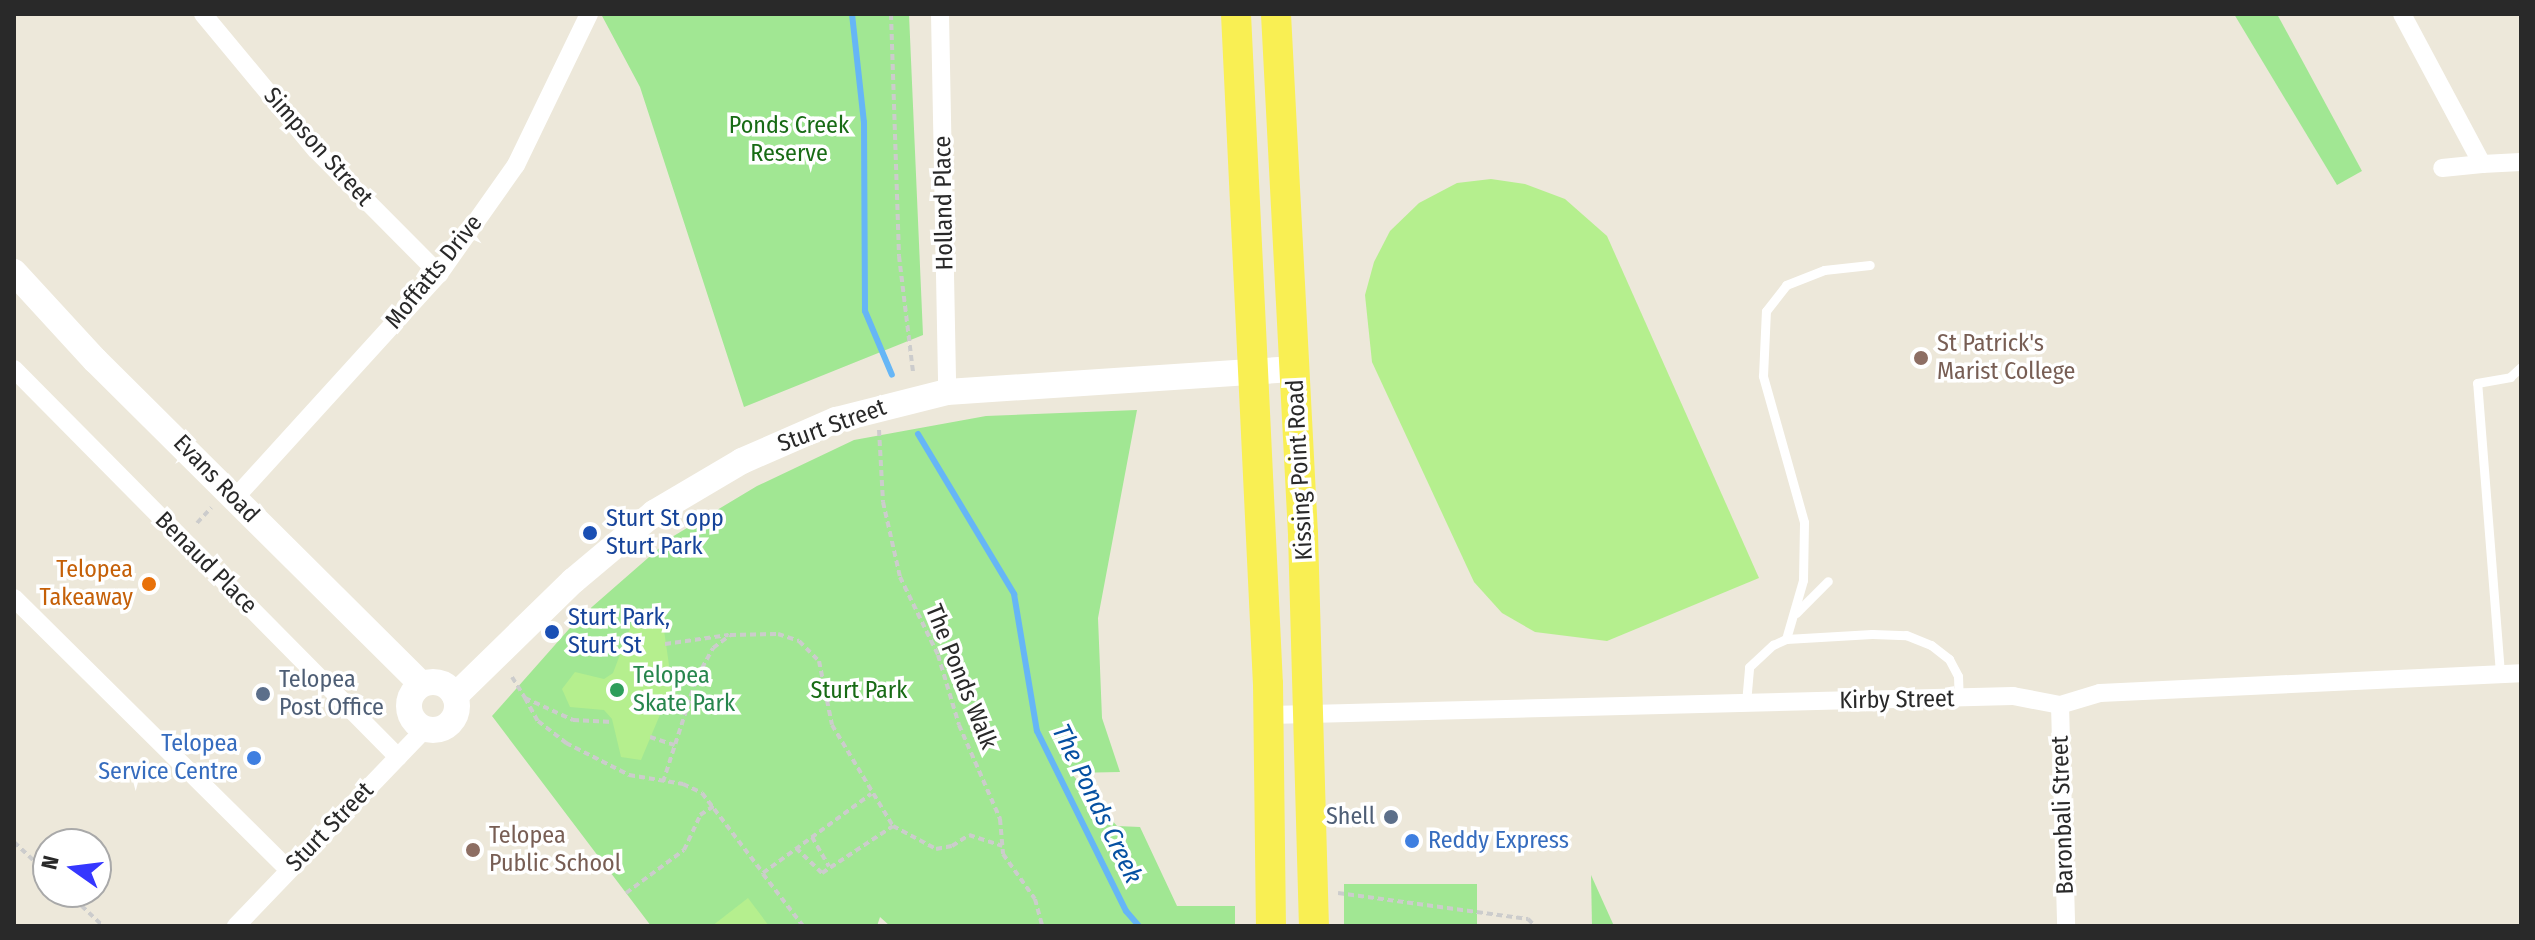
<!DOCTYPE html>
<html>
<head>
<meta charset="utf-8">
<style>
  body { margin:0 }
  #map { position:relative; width:2535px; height:940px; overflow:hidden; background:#ede8da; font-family:"Fira Sans Condensed",sans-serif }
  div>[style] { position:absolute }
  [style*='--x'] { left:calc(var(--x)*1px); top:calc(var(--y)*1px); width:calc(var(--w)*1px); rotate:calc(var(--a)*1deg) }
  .green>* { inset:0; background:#a1e793; transform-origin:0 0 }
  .pitch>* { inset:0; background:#b5ef8e }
  .stream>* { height:6px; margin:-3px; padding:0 3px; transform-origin:3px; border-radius:3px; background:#66b6f6 }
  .path>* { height:4px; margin-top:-2px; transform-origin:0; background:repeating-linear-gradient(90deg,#ccc 0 6px,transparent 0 10px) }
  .lane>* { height:9px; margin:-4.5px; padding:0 4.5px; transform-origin:4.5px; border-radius:4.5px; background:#fff }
  .street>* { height:18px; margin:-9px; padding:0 9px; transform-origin:9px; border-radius:9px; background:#fff }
  .secondary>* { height:26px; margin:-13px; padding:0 13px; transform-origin:13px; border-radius:13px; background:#fff }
  .secondary>.ring { margin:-13px; padding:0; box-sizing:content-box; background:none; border:26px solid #fff; border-radius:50% }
  .primary>* { height:30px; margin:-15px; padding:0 15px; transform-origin:15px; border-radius:15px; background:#f9ef53 }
  .dots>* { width:22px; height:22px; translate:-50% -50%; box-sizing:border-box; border:4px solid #fff; border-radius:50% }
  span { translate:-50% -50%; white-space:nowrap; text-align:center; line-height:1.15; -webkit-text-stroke:7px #fff; paint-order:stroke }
  .park-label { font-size:24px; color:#186b15 }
  .street-label { font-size:24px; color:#292929 }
  .education-label { font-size:24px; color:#785e54 }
  .left { translate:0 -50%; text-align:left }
  .transit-label { font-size:24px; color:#164399 }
  .food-label { font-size:24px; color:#c56008 }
  .right { translate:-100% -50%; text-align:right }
  .leisure-label { font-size:24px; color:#27864d }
  .service-label { font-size:24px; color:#4e5e75 }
  .shop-label { font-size:24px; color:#366cbe }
  .water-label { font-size:26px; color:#0550a2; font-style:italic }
  .frame { position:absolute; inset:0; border:16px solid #292929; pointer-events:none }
  .north { position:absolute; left:32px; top:828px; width:80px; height:80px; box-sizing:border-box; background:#fff; border:2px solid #a9a9a9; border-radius:50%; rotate:284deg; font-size:22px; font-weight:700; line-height:32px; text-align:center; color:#292929 }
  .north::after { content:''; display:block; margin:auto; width:28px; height:36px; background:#3537ff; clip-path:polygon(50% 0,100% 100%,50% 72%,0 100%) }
</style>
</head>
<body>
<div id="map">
  <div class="green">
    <div style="clip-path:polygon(601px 14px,909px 14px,923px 335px,744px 407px,640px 87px)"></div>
    <div style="clip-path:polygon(2234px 14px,2277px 14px,2362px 171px,2337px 185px)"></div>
    <div style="clip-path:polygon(1137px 410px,1098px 618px,1102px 718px,1120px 772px,1071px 773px,1117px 826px,1140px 827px,1177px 906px,1235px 906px,1235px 926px,890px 926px,880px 917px,877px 926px,651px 926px,492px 716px,577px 620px,672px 537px,757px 486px,854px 440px,986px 416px)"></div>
    <div style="clip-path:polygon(1591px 875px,1614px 926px,1592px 926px)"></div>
    <div style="left:1344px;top:884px;width:133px;height:42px"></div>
  </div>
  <div class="pitch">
    <div style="clip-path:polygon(1491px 179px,1525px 184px,1565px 199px,1607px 236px,1759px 578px,1607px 641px,1535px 632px,1502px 613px,1474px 582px,1372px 362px,1365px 295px,1374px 262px,1390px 231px,1419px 203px,1457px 183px)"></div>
    <div style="clip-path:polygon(634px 618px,663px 623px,672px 686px,641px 760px,621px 757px,612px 719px,604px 710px,570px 707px,562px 689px,575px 672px,604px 679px,613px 673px)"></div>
    <div style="clip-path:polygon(748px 898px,769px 926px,712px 926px)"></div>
  </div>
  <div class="stream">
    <div style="--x:852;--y:14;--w:109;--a:83.7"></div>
    <div style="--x:864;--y:122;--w:189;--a:89.7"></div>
    <div style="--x:865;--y:311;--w:69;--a:67.1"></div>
    <div style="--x:918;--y:434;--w:187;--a:59"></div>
    <div style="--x:1014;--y:594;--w:139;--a:80.5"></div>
    <div style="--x:1037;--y:731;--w:201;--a:63.7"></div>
    <div style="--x:1126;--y:911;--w:20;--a:49"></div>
  </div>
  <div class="path">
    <div style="--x:891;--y:14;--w:242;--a:88.1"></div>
    <div style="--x:899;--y:256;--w:117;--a:83.1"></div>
    <div style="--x:879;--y:430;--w:72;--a:86.8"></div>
    <div style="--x:883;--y:502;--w:77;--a:77.2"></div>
    <div style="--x:900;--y:577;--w:87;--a:64"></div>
    <div style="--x:938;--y:655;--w:73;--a:73.3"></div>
    <div style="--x:959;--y:725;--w:103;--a:66.4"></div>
    <div style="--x:1000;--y:819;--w:35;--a:85"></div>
    <div style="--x:1003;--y:854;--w:55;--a:54.6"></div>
    <div style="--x:1035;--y:899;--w:28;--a:75"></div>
    <div style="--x:197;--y:523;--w:21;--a:-47"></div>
    <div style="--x:665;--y:644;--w:64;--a:-8.1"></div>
    <div style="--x:512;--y:677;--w:25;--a:58"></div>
    <div style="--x:525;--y:698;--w:53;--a:24.6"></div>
    <div style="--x:573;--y:720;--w:40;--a:2.9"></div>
    <div style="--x:525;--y:698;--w:26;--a:61"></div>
    <div style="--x:538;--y:721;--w:36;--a:38"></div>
    <div style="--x:566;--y:743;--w:71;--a:26.9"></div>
    <div style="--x:629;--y:775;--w:55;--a:9.5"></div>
    <div style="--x:683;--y:784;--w:21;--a:25"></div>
    <div style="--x:702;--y:793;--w:101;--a:52.7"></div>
    <div style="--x:763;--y:873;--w:134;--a:-36.2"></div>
    <div style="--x:650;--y:737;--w:26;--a:18"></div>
    <div style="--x:663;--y:782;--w:110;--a:-72.1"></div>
    <div style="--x:697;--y:677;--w:33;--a:-61"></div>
    <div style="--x:713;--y:648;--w:21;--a:-37"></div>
    <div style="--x:730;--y:635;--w:48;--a:-1.2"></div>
    <div style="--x:778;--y:634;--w:22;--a:18"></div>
    <div style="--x:799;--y:641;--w:28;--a:45"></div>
    <div style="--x:819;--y:661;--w:65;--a:78.5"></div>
    <div style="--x:832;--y:725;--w:118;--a:58.9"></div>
    <div style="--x:893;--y:826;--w:49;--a:28.1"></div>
    <div style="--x:936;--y:849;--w:16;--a:-11"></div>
    <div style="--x:952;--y:846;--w:20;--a:-33"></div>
    <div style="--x:969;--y:835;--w:35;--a:18"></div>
    <div style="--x:812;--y:837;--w:34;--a:60"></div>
    <div style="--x:14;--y:842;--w:47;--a:43.3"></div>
    <div style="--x:796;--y:848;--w:36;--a:44"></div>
    <div style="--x:822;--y:873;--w:85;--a:-33.5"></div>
    <div style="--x:763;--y:874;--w:66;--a:52.4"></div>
    <div style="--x:67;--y:892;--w:50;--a:43.4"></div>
    <div style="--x:626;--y:893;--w:72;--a:-36.6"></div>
    <div style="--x:684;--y:850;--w:38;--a:-65"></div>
    <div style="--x:700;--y:815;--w:17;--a:-33"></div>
    <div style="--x:1338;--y:893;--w:192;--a:7.8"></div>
    <div style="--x:1528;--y:919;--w:10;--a:45"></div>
  </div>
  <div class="lane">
    <div style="--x:1796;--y:613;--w:45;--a:-45"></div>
    <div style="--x:1786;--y:639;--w:61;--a:-73.9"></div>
    <div style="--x:1803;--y:580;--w:58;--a:-89"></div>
    <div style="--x:1804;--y:522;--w:152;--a:-105.7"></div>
    <div style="--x:1763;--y:376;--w:65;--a:-87.4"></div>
    <div style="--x:1766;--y:311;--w:33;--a:-52"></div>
    <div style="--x:1786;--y:285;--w:41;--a:-21.5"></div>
    <div style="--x:1824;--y:270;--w:46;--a:-6.2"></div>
    <div style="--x:2500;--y:673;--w:291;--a:-94.5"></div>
    <div style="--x:2477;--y:383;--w:34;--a:-10"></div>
    <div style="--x:2510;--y:377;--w:15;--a:-42"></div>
    <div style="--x:1746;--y:703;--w:36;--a:-85"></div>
    <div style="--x:1749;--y:667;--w:33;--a:-43"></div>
    <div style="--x:1773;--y:645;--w:14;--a:-25"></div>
    <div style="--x:1786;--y:639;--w:86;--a:-3.3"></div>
    <div style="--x:1872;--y:634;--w:34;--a:2"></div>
    <div style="--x:1906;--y:635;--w:27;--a:22"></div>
    <div style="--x:1931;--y:645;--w:23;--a:38"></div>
    <div style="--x:1949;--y:659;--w:19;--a:62"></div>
    <div style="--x:1958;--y:676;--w:23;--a:88"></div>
  </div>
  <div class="street">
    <div style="--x:203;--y:14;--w:177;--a:50.3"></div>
    <div style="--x:316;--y:150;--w:175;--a:45.2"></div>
    <div style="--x:940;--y:14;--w:378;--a:88.9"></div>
    <div style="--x:2402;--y:14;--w:170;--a:61.9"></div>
    <div style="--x:2482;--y:164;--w:40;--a:174.3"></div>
    <div style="--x:2482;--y:164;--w:39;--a:-3"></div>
    <div style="--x:14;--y:369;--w:546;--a:45.3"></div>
    <div style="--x:234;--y:499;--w:304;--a:-47.7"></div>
    <div style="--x:439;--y:274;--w:133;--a:-54.8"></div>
    <div style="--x:516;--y:165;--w:168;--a:-64.2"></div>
    <div style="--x:14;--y:598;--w:385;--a:44.7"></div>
    <div style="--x:2060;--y:705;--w:221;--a:88.4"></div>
    <div style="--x:1268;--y:715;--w:745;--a:-1.46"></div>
    <div style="--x:2013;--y:696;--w:48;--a:10.8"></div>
    <div style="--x:2060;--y:705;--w:42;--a:-16.7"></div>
    <div style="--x:2100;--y:693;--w:421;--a:-2.7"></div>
    <div style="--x:236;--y:926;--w:273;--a:-46.2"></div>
  </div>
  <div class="secondary">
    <div style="--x:14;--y:272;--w:120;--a:47.4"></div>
    <div style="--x:95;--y:360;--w:460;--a:44.8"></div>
    <div class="ring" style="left:409px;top:682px;width:22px;height:22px"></div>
    <div style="--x:455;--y:696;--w:165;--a:-44.3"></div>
    <div style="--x:573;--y:581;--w:106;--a:-40"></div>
    <div style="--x:654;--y:513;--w:102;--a:-30.6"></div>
    <div style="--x:742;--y:461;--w:103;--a:-23.6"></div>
    <div style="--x:836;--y:420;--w:114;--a:-14.2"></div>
    <div style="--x:947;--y:392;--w:349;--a:-3.8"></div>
  </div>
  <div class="primary">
    <div style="--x:1236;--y:14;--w:671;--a:87.27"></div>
    <div style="--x:1268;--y:684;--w:242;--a:89.3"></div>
    <div style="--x:1276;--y:14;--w:521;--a:87.03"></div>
    <div style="--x:1303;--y:534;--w:392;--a:88.4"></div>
  </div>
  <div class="dots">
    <div style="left:1921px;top:358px;background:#8d6e63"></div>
    <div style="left:590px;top:533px;background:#1a4fb4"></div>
    <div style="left:149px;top:584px;background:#e8710a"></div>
    <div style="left:552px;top:632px;background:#1a4fb4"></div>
    <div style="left:617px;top:690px;background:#2e9e5b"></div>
    <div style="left:263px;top:694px;background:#5c6f8a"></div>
    <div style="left:254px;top:758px;background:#3f7fe0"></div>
    <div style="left:1391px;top:817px;background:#5c6f8a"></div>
    <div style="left:1412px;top:841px;background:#3f7fe0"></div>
    <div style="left:473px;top:850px;background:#8d6e63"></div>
  </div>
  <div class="park-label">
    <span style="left:789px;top:140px">Ponds Creek<br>Reserve</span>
    <span style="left:859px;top:691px">Sturt Park</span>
  </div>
  <div class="street-label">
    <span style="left:318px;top:147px;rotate:48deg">Simpson Street</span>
    <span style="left:944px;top:203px;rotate:-91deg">Holland Place</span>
    <span style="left:434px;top:272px;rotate:-51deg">Moffatts Drive</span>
    <span style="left:832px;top:426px;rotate:-20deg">Sturt Street</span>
    <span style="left:1300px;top:470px;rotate:-93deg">Kissing Point Road</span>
    <span style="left:216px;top:479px;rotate:46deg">Evans Road</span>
    <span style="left:206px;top:563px;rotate:45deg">Benaud Place</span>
    <span style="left:961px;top:677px;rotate:68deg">The Ponds Walk</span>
    <span style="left:1897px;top:700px;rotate:-1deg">Kirby Street</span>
    <span style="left:2063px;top:815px;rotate:-92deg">Baronbali Street</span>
    <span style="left:330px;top:827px;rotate:-46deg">Sturt Street</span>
  </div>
  <div class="education-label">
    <span class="left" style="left:1937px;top:358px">St Patrick's<br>Marist College</span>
    <span class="left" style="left:489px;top:850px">Telopea<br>Public School</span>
  </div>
  <div class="transit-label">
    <span class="left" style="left:606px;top:533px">Sturt St opp<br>Sturt Park</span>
    <span class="left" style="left:568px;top:632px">Sturt Park,<br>Sturt St</span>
  </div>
  <div class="food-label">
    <span class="right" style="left:133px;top:584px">Telopea<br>Takeaway</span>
  </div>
  <div class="leisure-label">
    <span class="left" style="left:633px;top:690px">Telopea<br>Skate Park</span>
  </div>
  <div class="service-label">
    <span class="left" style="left:279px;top:694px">Telopea<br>Post Office</span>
    <span class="right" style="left:1375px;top:817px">Shell</span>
  </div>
  <div class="shop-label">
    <span class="right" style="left:238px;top:758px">Telopea<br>Service Centre</span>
    <span class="left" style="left:1428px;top:841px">Reddy Express</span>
  </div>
  <div class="water-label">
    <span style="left:1097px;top:804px;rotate:64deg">The Ponds Creek</span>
  </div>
  <div class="frame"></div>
  <div class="north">N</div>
</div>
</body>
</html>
